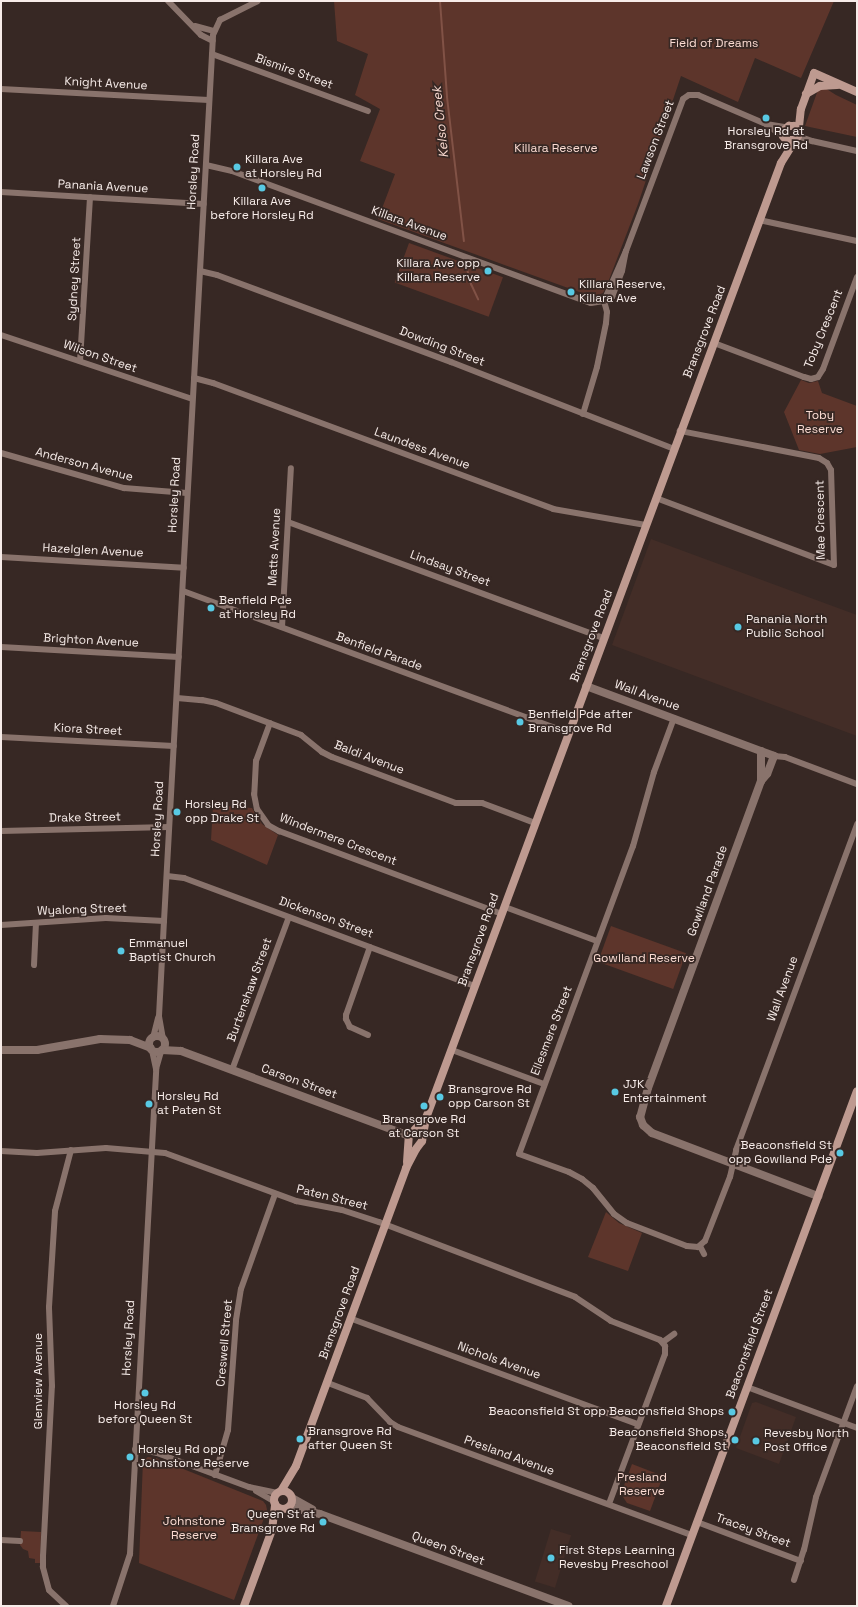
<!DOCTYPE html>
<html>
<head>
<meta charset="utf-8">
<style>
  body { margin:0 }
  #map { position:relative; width:858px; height:1607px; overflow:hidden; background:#372824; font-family:"Space Grotesk",sans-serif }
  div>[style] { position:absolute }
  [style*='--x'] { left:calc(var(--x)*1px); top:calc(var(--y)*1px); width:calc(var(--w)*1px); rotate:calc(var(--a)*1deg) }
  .built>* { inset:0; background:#432d27; transform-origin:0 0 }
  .green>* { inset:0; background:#5d352b; transform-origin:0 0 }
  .stream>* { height:2px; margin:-1px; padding:0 1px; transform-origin:1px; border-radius:1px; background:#815246 }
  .minor>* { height:6px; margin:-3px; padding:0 3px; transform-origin:3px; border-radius:3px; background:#89736c }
  .tertiary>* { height:8px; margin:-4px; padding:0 4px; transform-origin:4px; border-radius:4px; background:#89736c }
  .tertiary>.ring { margin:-4px; padding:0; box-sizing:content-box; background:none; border:8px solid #89736c; border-radius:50% }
  .secondary>* { height:8px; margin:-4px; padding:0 4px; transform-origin:4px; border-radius:4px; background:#be9a90 }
  .secondary>.ring { margin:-4px; padding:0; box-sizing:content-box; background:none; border:8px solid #be9a90; border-radius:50% }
  .dots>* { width:11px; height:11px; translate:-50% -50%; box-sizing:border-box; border:2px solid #372824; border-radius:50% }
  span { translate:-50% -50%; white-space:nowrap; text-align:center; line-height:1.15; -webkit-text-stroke:3.5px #372824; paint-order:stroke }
  .park-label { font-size:12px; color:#fbdbd2 }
  .street-label { font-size:12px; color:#f7ece9 }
  .poi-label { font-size:12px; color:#f7ece9 }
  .left { translate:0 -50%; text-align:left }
  .right { translate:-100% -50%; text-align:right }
  .water-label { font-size:13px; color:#f6d6cd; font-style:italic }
  .frame { position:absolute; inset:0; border:2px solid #f7ece9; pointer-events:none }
</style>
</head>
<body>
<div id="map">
  <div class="built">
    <div style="clip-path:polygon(651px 539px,857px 615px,857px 736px,612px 645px)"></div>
    <div style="clip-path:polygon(756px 1402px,796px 1417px,779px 1464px,736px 1448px,752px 1403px)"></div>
    <div style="left:551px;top:1529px;width:21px;height:55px;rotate:17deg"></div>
  </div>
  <div class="green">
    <div style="clip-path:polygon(334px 1px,834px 1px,801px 78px,755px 58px,738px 102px,681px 76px,638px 204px,607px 285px,603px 293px,593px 297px,378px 219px,395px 174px,360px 161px,380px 109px,355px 95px,368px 54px,337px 41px)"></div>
    <div style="clip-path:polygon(822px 86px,836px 95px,857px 105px,857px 137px,805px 126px,819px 87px)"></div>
    <div style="left:409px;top:243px;width:100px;height:42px;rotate:20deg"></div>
    <div style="clip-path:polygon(801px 380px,809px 383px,818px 381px,822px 393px,857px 406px,857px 447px,820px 454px,799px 450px,784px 412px)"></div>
    <div style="clip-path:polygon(213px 805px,252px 808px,262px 824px,278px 835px,267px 865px,211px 840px)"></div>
    <div style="left:611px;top:926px;width:80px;height:38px;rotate:20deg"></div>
    <div style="clip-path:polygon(606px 1212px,619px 1223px,642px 1233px,628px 1271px,588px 1257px)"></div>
    <div style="clip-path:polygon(148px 1457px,156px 1458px,263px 1501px,266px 1505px,267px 1510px,234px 1600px,139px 1563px,143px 1460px)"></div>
    <div style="clip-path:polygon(632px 1464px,663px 1476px,650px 1511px,627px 1503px,623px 1497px,622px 1491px)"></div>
    <div style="clip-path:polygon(21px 1531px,41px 1532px,40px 1563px,35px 1563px,35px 1559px,29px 1558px,28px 1551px,23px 1549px,20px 1545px)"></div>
  </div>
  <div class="stream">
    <div style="--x:440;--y:1;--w:96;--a:85.8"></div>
    <div style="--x:447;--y:97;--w:145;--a:83.3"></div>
    <div style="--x:467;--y:269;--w:16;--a:75"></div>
    <div style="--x:471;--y:284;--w:17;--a:65"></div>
  </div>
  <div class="minor">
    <div style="--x:168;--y:1;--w:47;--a:45.9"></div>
    <div style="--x:201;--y:35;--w:13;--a:27"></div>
    <div style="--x:195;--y:26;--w:20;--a:15"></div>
    <div style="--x:212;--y:54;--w:166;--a:20.1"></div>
    <div style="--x:1;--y:89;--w:208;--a:3"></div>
    <div style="--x:767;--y:125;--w:21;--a:35"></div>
    <div style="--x:798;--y:136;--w:15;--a:20"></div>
    <div style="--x:812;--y:141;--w:46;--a:12.5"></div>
    <div style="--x:206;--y:165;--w:27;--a:13"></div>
    <div style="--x:232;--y:171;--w:382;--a:20.2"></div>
    <div style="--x:591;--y:303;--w:19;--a:-9"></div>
    <div style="--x:610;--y:300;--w:4;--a:-56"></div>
    <div style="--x:612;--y:297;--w:28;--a:-69"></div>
    <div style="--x:622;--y:271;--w:20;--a:-79"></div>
    <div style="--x:1;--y:192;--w:203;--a:3.4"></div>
    <div style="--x:759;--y:220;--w:100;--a:12.1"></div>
    <div style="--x:200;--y:271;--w:17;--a:13"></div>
    <div style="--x:217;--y:275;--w:250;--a:20.4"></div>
    <div style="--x:451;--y:362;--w:239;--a:21.3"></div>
    <div style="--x:1;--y:335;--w:201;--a:18.5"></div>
    <div style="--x:714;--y:343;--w:96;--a:20.7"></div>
    <div style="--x:804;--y:377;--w:7;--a:16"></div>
    <div style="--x:811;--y:379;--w:7;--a:-16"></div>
    <div style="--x:818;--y:377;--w:9;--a:-58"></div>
    <div style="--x:823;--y:369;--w:98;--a:-69.7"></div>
    <div style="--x:80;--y:361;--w:164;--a:-86.5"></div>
    <div style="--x:194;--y:378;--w:20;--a:15"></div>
    <div style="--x:213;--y:383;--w:363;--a:20.3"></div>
    <div style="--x:553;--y:509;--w:94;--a:9.8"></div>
    <div style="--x:583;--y:414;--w:49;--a:-73.4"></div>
    <div style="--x:597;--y:367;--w:45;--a:-78.4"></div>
    <div style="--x:606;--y:323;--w:11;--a:-85"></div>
    <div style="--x:607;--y:312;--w:11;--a:-105"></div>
    <div style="--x:604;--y:301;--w:55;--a:-66.3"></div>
    <div style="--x:626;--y:251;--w:162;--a:-69.4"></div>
    <div style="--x:683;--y:99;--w:7;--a:-34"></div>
    <div style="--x:689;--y:95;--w:9;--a:0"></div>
    <div style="--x:698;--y:95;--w:74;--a:23.1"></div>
    <div style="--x:766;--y:124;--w:20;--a:9"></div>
    <div style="--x:1;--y:453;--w:128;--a:15.9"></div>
    <div style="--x:124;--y:488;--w:63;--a:4.5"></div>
    <div style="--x:656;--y:498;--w:190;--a:20.6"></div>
    <div style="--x:834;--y:565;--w:95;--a:-91.8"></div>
    <div style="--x:831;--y:470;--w:8;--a:-120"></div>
    <div style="--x:827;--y:463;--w:9;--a:-148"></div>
    <div style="--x:819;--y:458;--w:142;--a:-169"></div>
    <div style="--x:288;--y:522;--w:337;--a:20.2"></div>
    <div style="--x:1;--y:557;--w:183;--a:3.4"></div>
    <div style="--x:183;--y:591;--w:410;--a:20.2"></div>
    <div style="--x:282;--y:627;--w:159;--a:-86.8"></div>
    <div style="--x:1;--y:647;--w:178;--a:3.2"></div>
    <div style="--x:177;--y:698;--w:25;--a:5"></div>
    <div style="--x:202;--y:700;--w:14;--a:12"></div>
    <div style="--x:216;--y:703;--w:91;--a:20.6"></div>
    <div style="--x:301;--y:735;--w:27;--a:39"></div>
    <div style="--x:322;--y:752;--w:11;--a:27"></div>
    <div style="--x:332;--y:757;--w:132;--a:20.4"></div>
    <div style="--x:456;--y:803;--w:26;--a:0"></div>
    <div style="--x:482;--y:803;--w:57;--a:20.7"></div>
    <div style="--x:674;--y:718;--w:58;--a:110.3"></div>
    <div style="--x:654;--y:772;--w:77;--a:105.8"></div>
    <div style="--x:633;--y:846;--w:328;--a:110.3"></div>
    <div style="--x:519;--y:1154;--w:53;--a:19.8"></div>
    <div style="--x:569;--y:1172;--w:15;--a:28"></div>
    <div style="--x:582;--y:1179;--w:14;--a:39"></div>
    <div style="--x:593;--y:1188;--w:33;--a:51"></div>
    <div style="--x:614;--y:1214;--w:16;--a:35"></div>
    <div style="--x:627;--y:1223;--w:64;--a:21"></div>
    <div style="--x:687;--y:1246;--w:11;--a:5"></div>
    <div style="--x:698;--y:1247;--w:9;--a:-41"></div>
    <div style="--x:705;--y:1241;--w:69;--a:-68.7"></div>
    <div style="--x:730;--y:1177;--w:28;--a:-77"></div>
    <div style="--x:736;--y:1150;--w:348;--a:-69.6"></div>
    <div style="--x:270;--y:723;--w:40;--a:110.2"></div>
    <div style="--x:256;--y:761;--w:33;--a:93"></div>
    <div style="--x:254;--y:794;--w:15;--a:79"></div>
    <div style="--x:257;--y:809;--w:19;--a:55"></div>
    <div style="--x:268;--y:825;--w:13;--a:29"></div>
    <div style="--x:279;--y:831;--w:238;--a:20.4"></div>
    <div style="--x:1;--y:737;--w:173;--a:3"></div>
    <div style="--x:774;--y:756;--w:11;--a:5"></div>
    <div style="--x:785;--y:757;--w:77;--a:20.6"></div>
    <div style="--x:1;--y:831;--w:168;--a:-1.4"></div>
    <div style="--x:167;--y:876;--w:17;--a:7"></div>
    <div style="--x:184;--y:878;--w:310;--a:20.4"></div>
    <div style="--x:505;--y:907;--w:98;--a:20.3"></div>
    <div style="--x:1;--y:925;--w:105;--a:-3.8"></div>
    <div style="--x:106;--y:918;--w:58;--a:3"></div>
    <div style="--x:34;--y:965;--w:42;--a:-87.3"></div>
    <div style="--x:368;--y:1035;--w:20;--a:-156"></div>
    <div style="--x:350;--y:1027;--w:9;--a:-117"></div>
    <div style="--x:346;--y:1019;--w:4;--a:-90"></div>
    <div style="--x:346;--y:1015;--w:72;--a:-70.6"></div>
    <div style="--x:153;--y:1038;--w:21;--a:-76"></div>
    <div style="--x:163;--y:1039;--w:23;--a:-100"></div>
    <div style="--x:159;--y:1016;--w:95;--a:-87"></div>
    <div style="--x:164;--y:921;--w:887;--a:-86.83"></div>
    <div style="--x:213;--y:35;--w:17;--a:-65"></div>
    <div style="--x:220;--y:20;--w:42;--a:-26.6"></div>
    <div style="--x:452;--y:1050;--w:98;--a:20.3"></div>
    <div style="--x:156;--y:1069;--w:19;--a:-74"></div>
    <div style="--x:232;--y:1070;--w:163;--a:-69.6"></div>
    <div style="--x:1;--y:1151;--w:36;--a:3"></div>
    <div style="--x:37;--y:1153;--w:69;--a:-4.1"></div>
    <div style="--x:106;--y:1148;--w:59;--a:4.8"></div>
    <div style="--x:165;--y:1153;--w:140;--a:20.1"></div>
    <div style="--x:296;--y:1201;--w:47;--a:11.1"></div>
    <div style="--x:342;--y:1210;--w:39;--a:18"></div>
    <div style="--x:379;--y:1222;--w:210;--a:20.9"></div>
    <div style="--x:575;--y:1297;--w:43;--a:33.7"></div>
    <div style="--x:611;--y:1321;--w:53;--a:21.2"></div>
    <div style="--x:660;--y:1340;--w:8;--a:50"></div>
    <div style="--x:665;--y:1346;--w:8;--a:90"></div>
    <div style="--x:665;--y:1354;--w:160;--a:110.5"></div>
    <div style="--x:700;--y:1246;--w:9;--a:63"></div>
    <div style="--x:352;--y:1319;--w:305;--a:20.2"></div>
    <div style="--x:663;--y:1342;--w:14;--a:-36"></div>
    <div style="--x:328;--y:1383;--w:42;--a:21"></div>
    <div style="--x:367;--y:1398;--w:33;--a:46"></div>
    <div style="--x:390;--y:1422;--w:9;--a:32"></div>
    <div style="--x:398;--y:1427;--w:313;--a:20.2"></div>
    <div style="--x:747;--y:1387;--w:117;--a:20.4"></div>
    <div style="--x:135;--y:1449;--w:22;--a:10"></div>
    <div style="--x:157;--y:1453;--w:98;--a:20.3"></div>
    <div style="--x:249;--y:1487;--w:29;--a:12"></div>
    <div style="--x:215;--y:1475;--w:47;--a:-73.9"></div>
    <div style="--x:228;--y:1430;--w:110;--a:-85.8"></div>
    <div style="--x:236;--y:1320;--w:31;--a:-81"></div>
    <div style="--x:241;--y:1289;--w:101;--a:-70.3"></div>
    <div style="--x:256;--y:1491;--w:22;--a:30"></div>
    <div style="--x:697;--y:1522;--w:111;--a:20.6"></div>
    <div style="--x:1;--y:1540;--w:19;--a:3"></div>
    <div style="--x:794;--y:1580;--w:32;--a:-72"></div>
    <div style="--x:804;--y:1550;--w:54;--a:-77.2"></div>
    <div style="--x:816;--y:1497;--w:118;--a:-69.7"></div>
    <div style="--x:66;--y:1606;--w:23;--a:-137"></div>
    <div style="--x:49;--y:1590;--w:24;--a:-105"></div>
    <div style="--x:43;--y:1567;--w:11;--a:-90"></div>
    <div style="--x:43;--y:1556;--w:170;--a:-87"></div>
    <div style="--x:52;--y:1386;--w:79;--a:-92.2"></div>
    <div style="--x:49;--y:1307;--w:96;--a:-86.4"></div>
    <div style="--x:55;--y:1211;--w:63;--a:-75.3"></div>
    <div style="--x:113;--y:1606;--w:55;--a:-71.9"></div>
    <div style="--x:130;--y:1554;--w:486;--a:-86.9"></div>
    <div style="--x:156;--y:1069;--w:19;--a:-102"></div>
  </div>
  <div class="tertiary">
    <div style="--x:586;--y:686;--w:201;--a:20.4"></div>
    <div style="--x:774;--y:756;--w:19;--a:111"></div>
    <div style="--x:767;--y:774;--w:9;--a:131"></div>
    <div style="--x:761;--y:751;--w:30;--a:90"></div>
    <div style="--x:761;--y:781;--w:327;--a:110.2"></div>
    <div style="--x:648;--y:1088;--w:30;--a:105"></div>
    <div style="--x:640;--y:1117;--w:9;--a:69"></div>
    <div style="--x:643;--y:1125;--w:12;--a:42"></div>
    <div style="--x:652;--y:1133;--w:178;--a:20.8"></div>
    <div class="ring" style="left:149px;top:1036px;width:8px;height:8px"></div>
    <div style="--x:1;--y:1050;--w:36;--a:0"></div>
    <div style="--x:37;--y:1050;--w:64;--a:-9.9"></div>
    <div style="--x:100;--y:1039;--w:30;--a:2"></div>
    <div style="--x:130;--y:1040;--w:22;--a:21"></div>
    <div style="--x:162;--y:1050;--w:19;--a:3"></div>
    <div style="--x:181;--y:1051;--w:243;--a:20.4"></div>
    <div style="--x:292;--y:1498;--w:23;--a:29"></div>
    <div style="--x:289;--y:1507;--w:32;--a:13"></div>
    <div style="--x:320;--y:1514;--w:265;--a:20.3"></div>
  </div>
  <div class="secondary">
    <div style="--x:806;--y:94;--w:16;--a:-30"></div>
    <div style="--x:820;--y:86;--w:17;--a:-3"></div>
    <div style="--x:794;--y:140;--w:8;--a:180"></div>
    <div style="--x:786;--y:140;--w:5;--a:-127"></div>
    <div style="--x:783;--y:136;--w:5;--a:-90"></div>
    <div style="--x:783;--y:131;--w:8;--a:-40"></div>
    <div style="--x:789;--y:126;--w:5;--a:0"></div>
    <div style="--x:794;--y:126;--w:5;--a:37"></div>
    <div style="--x:407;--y:1162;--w:26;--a:-86"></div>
    <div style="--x:409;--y:1136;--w:24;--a:-48"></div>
    <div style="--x:281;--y:1491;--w:29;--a:-59"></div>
    <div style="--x:296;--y:1466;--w:318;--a:-69.7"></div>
    <div style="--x:406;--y:1168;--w:21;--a:-62"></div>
    <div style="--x:416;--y:1149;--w:10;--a:-53"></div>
    <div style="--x:422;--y:1141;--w:23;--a:-80"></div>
    <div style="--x:426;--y:1118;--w:1019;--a:-69.61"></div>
    <div style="--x:781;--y:163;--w:32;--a:-58"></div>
    <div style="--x:798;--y:136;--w:27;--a:-84"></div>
    <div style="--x:801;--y:109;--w:38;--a:-70"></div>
    <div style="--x:814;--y:73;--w:47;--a:23.8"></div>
    <div class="ring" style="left:274px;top:1491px;width:10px;height:10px"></div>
    <div style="--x:244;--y:1606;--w:81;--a:-69.8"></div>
    <div style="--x:272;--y:1530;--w:26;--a:-83"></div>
    <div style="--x:666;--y:1606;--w:549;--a:-69.65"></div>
  </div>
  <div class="dots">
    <div style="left:766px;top:118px;background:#58c9e3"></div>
    <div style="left:237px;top:167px;background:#58c9e3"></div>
    <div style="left:262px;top:188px;background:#58c9e3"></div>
    <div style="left:488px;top:271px;background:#58c9e3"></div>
    <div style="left:571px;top:292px;background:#58c9e3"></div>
    <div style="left:211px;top:608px;background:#58c9e3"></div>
    <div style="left:738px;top:627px;background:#58c9e3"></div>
    <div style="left:520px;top:722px;background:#58c9e3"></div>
    <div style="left:177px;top:812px;background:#58c9e3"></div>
    <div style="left:121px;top:951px;background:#58c9e3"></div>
    <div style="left:615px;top:1092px;background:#58c9e3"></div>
    <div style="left:440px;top:1097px;background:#58c9e3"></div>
    <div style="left:149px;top:1104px;background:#58c9e3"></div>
    <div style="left:424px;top:1106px;background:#58c9e3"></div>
    <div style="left:840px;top:1153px;background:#58c9e3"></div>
    <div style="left:145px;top:1393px;background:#58c9e3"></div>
    <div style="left:732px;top:1412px;background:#58c9e3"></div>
    <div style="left:300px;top:1439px;background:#58c9e3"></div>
    <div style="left:735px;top:1440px;background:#58c9e3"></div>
    <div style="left:756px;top:1441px;background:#58c9e3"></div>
    <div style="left:130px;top:1457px;background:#58c9e3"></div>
    <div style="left:323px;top:1522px;background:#58c9e3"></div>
    <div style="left:551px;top:1558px;background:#58c9e3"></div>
  </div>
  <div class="park-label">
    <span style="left:714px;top:44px">Field of Dreams</span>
    <span style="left:556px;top:149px">Killara Reserve</span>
    <span style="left:820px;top:423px">Toby<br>Reserve</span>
    <span style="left:644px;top:959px">Gowlland Reserve</span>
    <span style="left:642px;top:1485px">Presland<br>Reserve</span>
    <span style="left:194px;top:1529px">Johnstone<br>Reserve</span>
  </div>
  <div class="street-label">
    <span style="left:294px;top:72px;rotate:20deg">Bismire Street</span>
    <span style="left:106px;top:84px;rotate:3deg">Knight Avenue</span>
    <span style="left:656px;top:140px;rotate:-69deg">Lawson Street</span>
    <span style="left:194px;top:172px;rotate:-87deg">Horsley Road</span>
    <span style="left:103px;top:187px;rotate:3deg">Panania Avenue</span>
    <span style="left:409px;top:224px;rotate:20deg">Killara Avenue</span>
    <span style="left:75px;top:279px;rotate:-87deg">Sydney Street</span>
    <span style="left:824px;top:329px;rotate:-68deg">Toby Crescent</span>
    <span style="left:705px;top:332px;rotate:-69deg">Bransgrove Road</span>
    <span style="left:442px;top:347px;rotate:21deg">Dowding Street</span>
    <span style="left:100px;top:357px;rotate:19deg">Wilson Street</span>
    <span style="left:422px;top:449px;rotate:20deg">Laundess Avenue</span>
    <span style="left:84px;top:465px;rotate:15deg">Anderson Avenue</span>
    <span style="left:175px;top:495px;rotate:-87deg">Horsley Road</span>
    <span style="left:821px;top:520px;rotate:-91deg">Mae Crescent</span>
    <span style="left:275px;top:547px;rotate:-87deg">Matts Avenue</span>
    <span style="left:93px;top:551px;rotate:3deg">Hazelglen Avenue</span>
    <span style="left:450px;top:569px;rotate:20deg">Lindsay Street</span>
    <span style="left:592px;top:636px;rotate:-69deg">Bransgrove Road</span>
    <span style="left:91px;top:641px;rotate:3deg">Brighton Avenue</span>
    <span style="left:379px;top:652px;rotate:20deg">Benfield Parade</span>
    <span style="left:647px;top:696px;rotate:20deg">Wall Avenue</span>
    <span style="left:88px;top:730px;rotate:3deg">Kiora Street</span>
    <span style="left:369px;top:758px;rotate:21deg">Baldi Avenue</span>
    <span style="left:85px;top:818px;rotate:-1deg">Drake Street</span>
    <span style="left:158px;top:819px;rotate:-87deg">Horsley Road</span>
    <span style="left:338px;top:840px;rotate:21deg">Windermere Crescent</span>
    <span style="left:708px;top:891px;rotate:-70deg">Gowlland Parade</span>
    <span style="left:82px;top:910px;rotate:-2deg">Wyalong Street</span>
    <span style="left:326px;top:918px;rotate:20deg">Dickenson Street</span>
    <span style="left:479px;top:940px;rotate:-70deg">Bransgrove Road</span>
    <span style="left:783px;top:989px;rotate:-70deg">Wall Avenue</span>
    <span style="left:250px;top:990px;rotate:-70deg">Burtenshaw Street</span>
    <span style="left:552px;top:1031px;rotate:-69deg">Ellesmere Street</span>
    <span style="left:299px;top:1082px;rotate:20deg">Carson Street</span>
    <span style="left:332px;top:1198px;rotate:14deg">Paten Street</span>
    <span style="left:340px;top:1313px;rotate:-70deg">Bransgrove Road</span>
    <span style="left:129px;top:1338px;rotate:-87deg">Horsley Road</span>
    <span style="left:225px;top:1343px;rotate:-85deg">Creswell Street</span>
    <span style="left:750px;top:1344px;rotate:-70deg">Beaconsfield Street</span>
    <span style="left:499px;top:1361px;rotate:20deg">Nichols Avenue</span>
    <span style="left:39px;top:1381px;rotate:-90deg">Glenview Avenue</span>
    <span style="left:509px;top:1456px;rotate:20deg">Presland Avenue</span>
    <span style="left:753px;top:1531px;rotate:20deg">Tracey Street</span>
    <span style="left:448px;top:1549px;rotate:20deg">Queen Street</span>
  </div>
  <div class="poi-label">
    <span style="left:766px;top:139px">Horsley Rd at<br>Bransgrove Rd</span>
    <span class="left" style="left:245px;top:167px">Killara Ave<br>at Horsley Rd</span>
    <span style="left:262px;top:209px">Killara Ave<br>before Horsley Rd</span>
    <span class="right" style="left:480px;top:271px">Killara Ave opp<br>Killara Reserve</span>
    <span class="left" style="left:579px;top:292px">Killara Reserve,<br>Killara Ave</span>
    <span class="left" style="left:219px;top:608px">Benfield Pde<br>at Horsley Rd</span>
    <span class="left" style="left:746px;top:627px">Panania North<br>Public School</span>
    <span class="left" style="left:528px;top:722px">Benfield Pde after<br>Bransgrove Rd</span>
    <span class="left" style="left:185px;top:812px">Horsley Rd<br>opp Drake St</span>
    <span class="left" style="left:129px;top:951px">Emmanuel<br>Baptist Church</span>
    <span class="left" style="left:623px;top:1092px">JJK<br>Entertainment</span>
    <span class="left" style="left:448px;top:1097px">Bransgrove Rd<br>opp Carson St</span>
    <span class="left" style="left:157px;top:1104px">Horsley Rd<br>at Paten St</span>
    <span style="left:424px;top:1127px">Bransgrove Rd<br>at Carson St</span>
    <span class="right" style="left:832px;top:1153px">Beaconsfield St<br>opp Gowlland Pde</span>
    <span style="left:145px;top:1413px">Horsley Rd<br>before Queen St</span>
    <span class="right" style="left:724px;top:1412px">Beaconsfield St opp Beaconsfield Shops</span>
    <span class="left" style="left:308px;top:1439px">Bransgrove Rd<br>after Queen St</span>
    <span class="right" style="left:727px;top:1440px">Beaconsfield Shops,<br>Beaconsfield St</span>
    <span class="left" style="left:764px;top:1441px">Revesby North<br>Post Office</span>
    <span class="left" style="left:138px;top:1457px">Horsley Rd opp<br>Johnstone Reserve</span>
    <span class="right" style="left:315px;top:1522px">Queen St at<br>Bransgrove Rd</span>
    <span class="left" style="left:559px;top:1558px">First Steps Learning<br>Revesby Preschool</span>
  </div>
  <div class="water-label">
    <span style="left:441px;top:122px;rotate:-96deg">Kelso Creek</span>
  </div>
  <div class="frame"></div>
</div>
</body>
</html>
